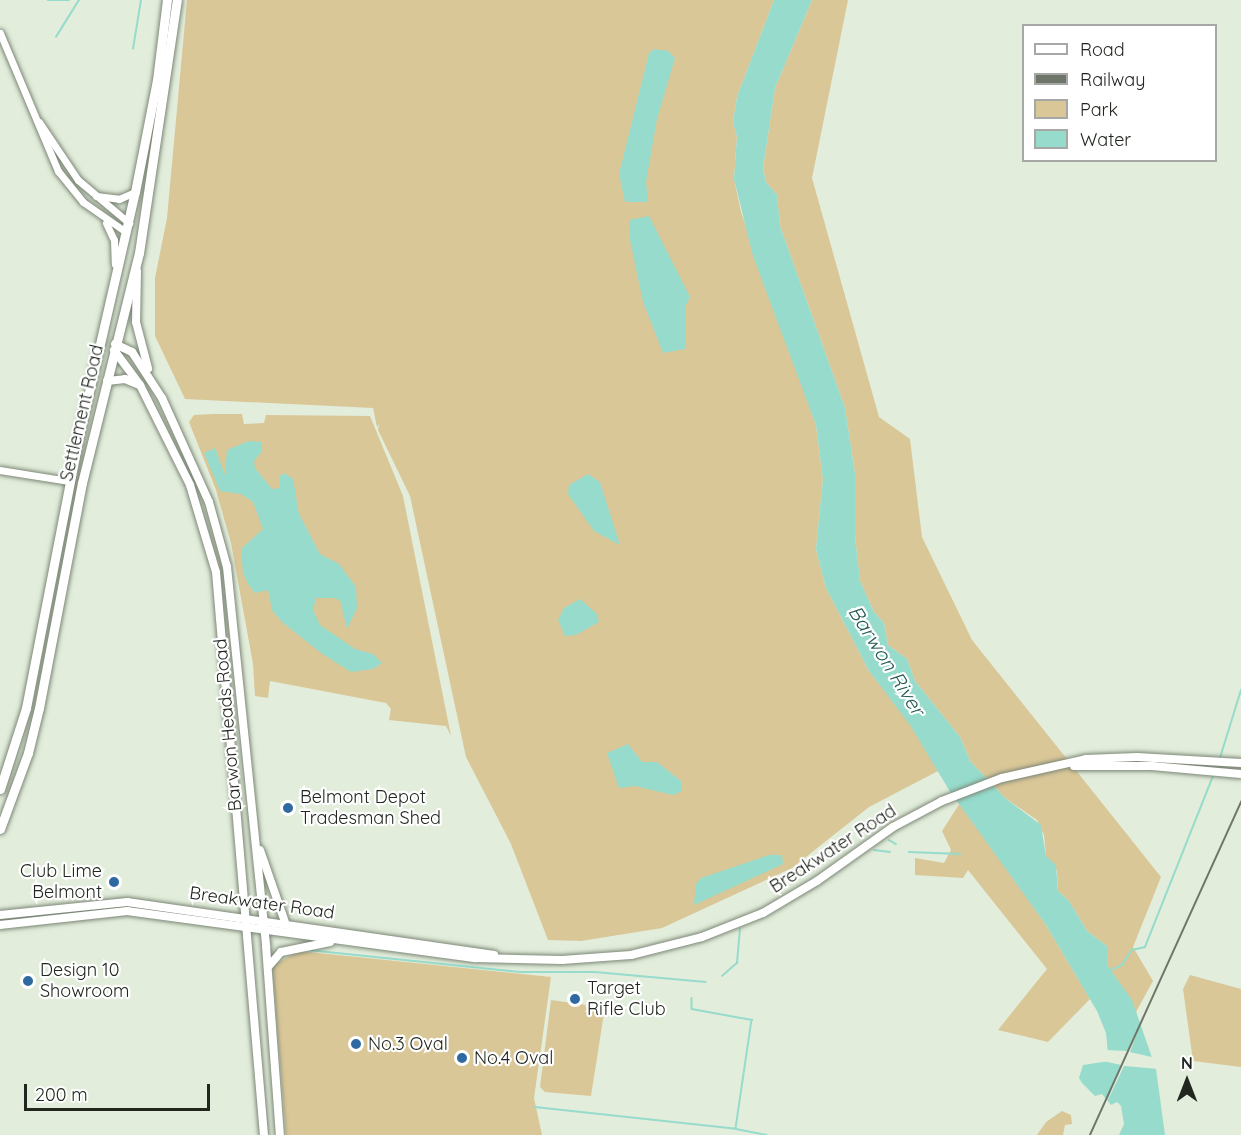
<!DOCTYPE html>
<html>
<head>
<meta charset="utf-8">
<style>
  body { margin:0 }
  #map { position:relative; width:1241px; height:1135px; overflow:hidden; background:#e2eddb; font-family:Quicksand,sans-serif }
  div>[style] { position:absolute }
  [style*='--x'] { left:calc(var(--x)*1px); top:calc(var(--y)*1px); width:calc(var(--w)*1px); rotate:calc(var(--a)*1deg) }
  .green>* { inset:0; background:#dac798 }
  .water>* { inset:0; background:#96dbcc }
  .pier>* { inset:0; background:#e2eddb }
  .stream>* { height:1.5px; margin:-0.75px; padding:0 0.75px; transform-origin:0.75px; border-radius:0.75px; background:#96dbcc }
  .roads { filter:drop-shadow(0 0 2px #7d8777) drop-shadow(0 0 2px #7d8777) }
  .minor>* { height:7px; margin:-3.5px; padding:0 3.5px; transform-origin:3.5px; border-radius:3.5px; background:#fff }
  .major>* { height:8px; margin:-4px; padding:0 4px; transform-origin:4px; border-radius:4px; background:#fff }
  .highway>* { height:9px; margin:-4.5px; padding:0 4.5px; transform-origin:4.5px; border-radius:4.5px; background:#fff }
  .rail>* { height:1.5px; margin:-0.75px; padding:0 0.75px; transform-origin:0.75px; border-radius:0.75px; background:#6e766a }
  .dots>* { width:16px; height:16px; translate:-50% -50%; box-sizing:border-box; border:3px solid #fff; border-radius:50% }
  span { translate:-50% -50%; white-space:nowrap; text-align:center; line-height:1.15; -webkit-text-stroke:4.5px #fff; paint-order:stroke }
  .street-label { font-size:18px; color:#21261f }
  .poi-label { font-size:18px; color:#21261f }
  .left { translate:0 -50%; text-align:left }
  .right { translate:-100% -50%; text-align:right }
  .water-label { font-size:20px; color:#245c53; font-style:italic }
  .legend { position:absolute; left:1022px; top:24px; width:195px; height:138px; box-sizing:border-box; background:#fff; border:2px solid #a6a8a5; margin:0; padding:8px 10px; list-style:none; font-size:18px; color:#21261f }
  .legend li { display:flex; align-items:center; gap:12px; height:30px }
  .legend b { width:30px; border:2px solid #a6a8a5 }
  .north { position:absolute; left:1157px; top:1051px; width:60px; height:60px; -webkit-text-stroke:4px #fff; paint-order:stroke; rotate:0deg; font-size:16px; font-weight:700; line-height:24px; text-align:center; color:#21261f }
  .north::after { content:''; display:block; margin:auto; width:21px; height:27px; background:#21261f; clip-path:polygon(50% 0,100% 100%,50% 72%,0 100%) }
  .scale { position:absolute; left:24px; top:1084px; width:186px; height:27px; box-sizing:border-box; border:3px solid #21261f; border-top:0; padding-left:8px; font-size:18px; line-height:21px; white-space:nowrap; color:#21261f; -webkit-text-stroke:4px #fff; paint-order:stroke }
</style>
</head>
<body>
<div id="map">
  <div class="green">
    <div style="clip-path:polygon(187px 0,774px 0,737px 97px,733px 122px,737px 137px,734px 179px,741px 212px,816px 425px,823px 479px,816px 549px,826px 588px,869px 671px,911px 725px,938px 771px,869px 807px,792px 868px,662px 928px,581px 941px,548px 940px,511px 844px,466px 757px,410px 496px,378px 430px,379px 424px,377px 427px,373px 408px,185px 399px,155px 336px,155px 278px,167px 218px)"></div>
    <div style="clip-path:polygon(812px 0,848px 0,812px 178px,879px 417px,910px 439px,922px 537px,972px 640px,1161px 877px,1133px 947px,1153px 981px,1136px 1012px,1139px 1025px,1108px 1050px,1107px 1042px,1132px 1001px,1107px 965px,1107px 946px,1087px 931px,1069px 901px,1058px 891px,1057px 871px,1046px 856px,1044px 835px,1037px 820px,1005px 798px,970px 761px,960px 737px,915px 681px,907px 659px,888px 645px,884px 623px,874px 612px,860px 581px,855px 537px,855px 474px,845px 408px,780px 226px,777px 195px,766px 182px,763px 168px,775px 88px)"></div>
    <div style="clip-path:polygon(213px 414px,242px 414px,244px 424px,264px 423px,266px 415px,370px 416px,403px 496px,451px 736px,446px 726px,389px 720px,391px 709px,386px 703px,270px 681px,268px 698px,255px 696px,253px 664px,231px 543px,216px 490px,189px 422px,194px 415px)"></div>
    <div style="clip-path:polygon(960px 803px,1046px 925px,1090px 999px,1048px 1042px,998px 1030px,1047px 969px,968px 870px,963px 878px,915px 875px,915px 858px,944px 863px,951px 850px,942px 831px)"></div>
    <div style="clip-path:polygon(299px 951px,551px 977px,534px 1098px,542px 1135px,286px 1135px,272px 966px)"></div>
    <div style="clip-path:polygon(1190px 975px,1241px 989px,1241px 1067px,1193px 1061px,1183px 989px)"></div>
    <div style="clip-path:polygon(551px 1000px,601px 1007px,604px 1013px,591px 1096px,545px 1092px,540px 1087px)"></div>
    <div style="clip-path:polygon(1062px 1111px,1071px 1115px,1072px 1124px,1065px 1125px,1063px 1135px,1037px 1135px,1046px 1122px)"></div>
  </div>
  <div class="water">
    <div style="clip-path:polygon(774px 0,812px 0,775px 88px,763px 168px,766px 182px,777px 195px,780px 226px,845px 408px,855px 474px,855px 537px,860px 581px,874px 612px,884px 623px,888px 645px,907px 659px,915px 681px,960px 737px,970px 761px,1005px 798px,1041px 825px,1046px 856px,1056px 865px,1058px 891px,1069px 901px,1087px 931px,1107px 946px,1107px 965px,1132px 1000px,1156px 1069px,1165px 1135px,1119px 1135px,1124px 1124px,1121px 1106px,1117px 1102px,1111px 1105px,1102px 1094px,1095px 1096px,1082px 1083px,1079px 1078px,1083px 1065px,1109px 1061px,1106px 1033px,1097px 1011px,1046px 925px,949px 790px,910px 725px,869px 671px,826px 588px,816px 549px,823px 479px,816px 425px,753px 256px,734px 179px,737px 137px,733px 122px,737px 97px)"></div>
    <div style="clip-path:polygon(654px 49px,668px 51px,675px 58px,657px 119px,646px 182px,648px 202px,625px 202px,619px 174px,649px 53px)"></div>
    <div style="clip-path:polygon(649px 216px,690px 297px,685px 307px,685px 349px,663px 353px,643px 302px,630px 240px,629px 220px)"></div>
    <div style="clip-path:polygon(249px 441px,262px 442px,262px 451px,254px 461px,255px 468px,272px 489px,280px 488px,279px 477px,284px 473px,293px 479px,299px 514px,320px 554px,339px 564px,356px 587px,357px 608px,347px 629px,340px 600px,333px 598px,316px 598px,313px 610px,320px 625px,355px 649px,373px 654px,382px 663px,373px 669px,351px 672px,321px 653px,282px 622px,272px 610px,268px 590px,255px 593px,248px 584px,243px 573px,241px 549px,263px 529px,253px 502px,241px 494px,220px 491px,204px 453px,215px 448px,225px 475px,227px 450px)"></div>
    <div style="clip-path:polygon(588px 474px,600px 482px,620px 545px,594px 531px,568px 494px,569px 485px)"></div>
    <div style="clip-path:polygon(580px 599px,597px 614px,599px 622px,576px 635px,565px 636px,558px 620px,564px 608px)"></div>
    <div style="clip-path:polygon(628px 744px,642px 762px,657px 762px,682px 782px,682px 791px,673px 795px,635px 786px,619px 788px,607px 753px)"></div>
    <div style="clip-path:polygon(769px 855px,782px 855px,783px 864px,694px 905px,696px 884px,701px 878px)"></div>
  </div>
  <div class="pier">
    <div style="clip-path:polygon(1141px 1022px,1130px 1052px,1156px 1058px,1158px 1069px,1124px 1066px,1106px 1104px,1121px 1065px,1103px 1061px,1105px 1050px,1128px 1051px)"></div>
  </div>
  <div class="stream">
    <div style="--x:48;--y:0;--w:21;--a:0"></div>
    <div style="--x:56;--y:37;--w:44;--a:-58.1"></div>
    <div style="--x:133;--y:49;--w:50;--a:-80.7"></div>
    <div style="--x:1220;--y:758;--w:71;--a:-72.8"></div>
    <div style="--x:889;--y:840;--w:8;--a:30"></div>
    <div style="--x:874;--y:850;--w:16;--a:7"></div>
    <div style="--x:909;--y:852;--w:51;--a:2.2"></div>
    <div style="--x:308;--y:950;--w:213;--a:5.9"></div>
    <div style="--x:520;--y:972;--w:75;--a:0"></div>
    <div style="--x:595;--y:972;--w:111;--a:5.1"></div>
    <div style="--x:1109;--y:971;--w:14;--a:-25"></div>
    <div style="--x:1122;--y:965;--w:18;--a:-56"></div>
    <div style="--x:1132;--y:950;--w:13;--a:-13"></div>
    <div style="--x:1145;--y:947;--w:186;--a:-68.3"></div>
    <div style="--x:722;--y:976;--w:20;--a:-41"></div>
    <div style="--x:737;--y:963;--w:34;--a:-85"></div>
    <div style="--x:692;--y:998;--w:11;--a:90"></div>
    <div style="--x:692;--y:1009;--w:61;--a:10.4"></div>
    <div style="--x:752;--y:1020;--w:110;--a:98.4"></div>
    <div style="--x:736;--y:1129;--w:31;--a:11"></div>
    <div style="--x:535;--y:1107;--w:202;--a:6.2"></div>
  </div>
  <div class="roads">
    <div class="minor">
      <div style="--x:0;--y:33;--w:150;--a:67.2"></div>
      <div style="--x:58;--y:171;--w:40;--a:51"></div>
      <div style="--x:83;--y:202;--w:52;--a:34.9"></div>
      <div style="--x:39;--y:122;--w:70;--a:56.1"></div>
      <div style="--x:78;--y:180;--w:67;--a:40.1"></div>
      <div style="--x:96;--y:196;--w:23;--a:7"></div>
      <div style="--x:119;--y:199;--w:17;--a:-24"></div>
      <div style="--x:106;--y:223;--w:19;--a:65"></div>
      <div style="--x:114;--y:240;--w:24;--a:88"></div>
      <div style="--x:0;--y:470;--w:70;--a:9.1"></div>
    </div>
    <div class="major">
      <div style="--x:137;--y:271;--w:51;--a:91.1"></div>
      <div style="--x:136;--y:322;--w:48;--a:75.4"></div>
      <div style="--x:115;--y:344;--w:19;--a:25"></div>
      <div style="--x:132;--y:352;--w:55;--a:56.9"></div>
      <div style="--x:162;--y:398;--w:114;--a:65.7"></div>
      <div style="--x:209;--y:502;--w:67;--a:74.5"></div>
      <div style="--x:227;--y:567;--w:381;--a:84.1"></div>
      <div style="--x:266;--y:946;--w:190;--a:85.8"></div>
      <div style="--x:114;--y:350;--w:44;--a:53.4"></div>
      <div style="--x:140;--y:385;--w:112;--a:63.4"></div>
      <div style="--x:190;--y:485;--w:91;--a:73.4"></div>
      <div style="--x:216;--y:572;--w:565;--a:85.13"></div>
      <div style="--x:107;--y:381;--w:18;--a:-6"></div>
      <div style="--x:125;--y:379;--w:15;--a:23"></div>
      <div style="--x:1074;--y:766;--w:78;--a:0"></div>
      <div style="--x:1152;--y:766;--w:89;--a:5.1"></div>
      <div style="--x:260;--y:850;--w:76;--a:70.9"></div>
      <div style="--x:0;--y:915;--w:128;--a:-5.8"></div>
      <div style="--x:127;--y:902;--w:371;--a:8.2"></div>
      <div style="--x:0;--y:925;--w:128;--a:-6.3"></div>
      <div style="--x:127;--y:911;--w:352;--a:7.7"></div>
      <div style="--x:476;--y:958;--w:86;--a:1.3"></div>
      <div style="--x:562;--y:960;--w:69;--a:-4.1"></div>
      <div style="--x:631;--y:955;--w:73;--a:-14.2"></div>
      <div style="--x:702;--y:937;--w:66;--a:-21.5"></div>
      <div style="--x:763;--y:913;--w:63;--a:-30.7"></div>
      <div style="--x:817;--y:881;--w:93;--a:-35.4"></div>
      <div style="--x:893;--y:827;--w:55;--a:-28"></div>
      <div style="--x:942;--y:801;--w:64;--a:-21"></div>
      <div style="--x:1002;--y:778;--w:86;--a:-12.7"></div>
      <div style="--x:1086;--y:759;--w:51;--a:-2.2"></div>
      <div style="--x:1137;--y:757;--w:104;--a:3.3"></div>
      <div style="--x:268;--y:967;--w:20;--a:-49"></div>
      <div style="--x:281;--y:952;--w:50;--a:-11.5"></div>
    </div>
    <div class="highway">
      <div style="--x:0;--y:789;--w:85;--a:-72.2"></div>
      <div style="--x:26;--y:708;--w:273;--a:-79"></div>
      <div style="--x:78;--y:440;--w:254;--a:-77.1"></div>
      <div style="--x:135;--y:192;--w:114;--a:-78.9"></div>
      <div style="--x:157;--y:80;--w:81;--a:-82.9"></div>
      <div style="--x:0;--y:829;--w:81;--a:-69.8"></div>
      <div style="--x:28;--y:753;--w:46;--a:-76.3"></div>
      <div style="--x:39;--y:708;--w:229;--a:-79.2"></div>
      <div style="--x:82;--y:483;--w:237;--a:-76.1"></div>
      <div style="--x:139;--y:253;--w:256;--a:-81.5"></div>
    </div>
  </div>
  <div class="rail">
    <div style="--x:1090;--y:1135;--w:366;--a:-65.6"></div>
  </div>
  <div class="dots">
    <div style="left:288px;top:808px;background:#2e6aa1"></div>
    <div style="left:114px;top:882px;background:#2e6aa1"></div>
    <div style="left:28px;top:981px;background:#2e6aa1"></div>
    <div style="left:575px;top:999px;background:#2e6aa1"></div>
    <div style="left:356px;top:1044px;background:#2e6aa1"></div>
    <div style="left:462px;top:1058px;background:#2e6aa1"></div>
  </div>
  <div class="street-label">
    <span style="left:82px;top:413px;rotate:-77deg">Settlement Road</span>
    <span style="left:228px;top:725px;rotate:-95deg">Barwon Heads Road</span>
    <span style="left:833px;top:849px;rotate:-33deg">Breakwater Road</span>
    <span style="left:262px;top:903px;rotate:8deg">Breakwater Road</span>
  </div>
  <div class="poi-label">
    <span class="left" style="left:300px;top:808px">Belmont Depot<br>Tradesman Shed</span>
    <span class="right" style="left:102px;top:882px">Club Lime<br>Belmont</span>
    <span class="left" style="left:40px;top:981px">Design 10<br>Showroom</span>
    <span class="left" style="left:587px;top:999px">Target<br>Rifle Club</span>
    <span class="left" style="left:368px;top:1044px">No.3 Oval</span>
    <span class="left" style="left:474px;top:1058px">No.4 Oval</span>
  </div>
  <div class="water-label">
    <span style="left:887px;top:660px;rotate:58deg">Barwon River</span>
  </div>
  <ul class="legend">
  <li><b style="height:8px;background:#fff"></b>Road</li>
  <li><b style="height:8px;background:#6e766a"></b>Railway</li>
  <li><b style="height:16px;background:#dac798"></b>Park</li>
  <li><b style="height:16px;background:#96dbcc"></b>Water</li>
  </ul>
  <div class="north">N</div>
  <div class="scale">200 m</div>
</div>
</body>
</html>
